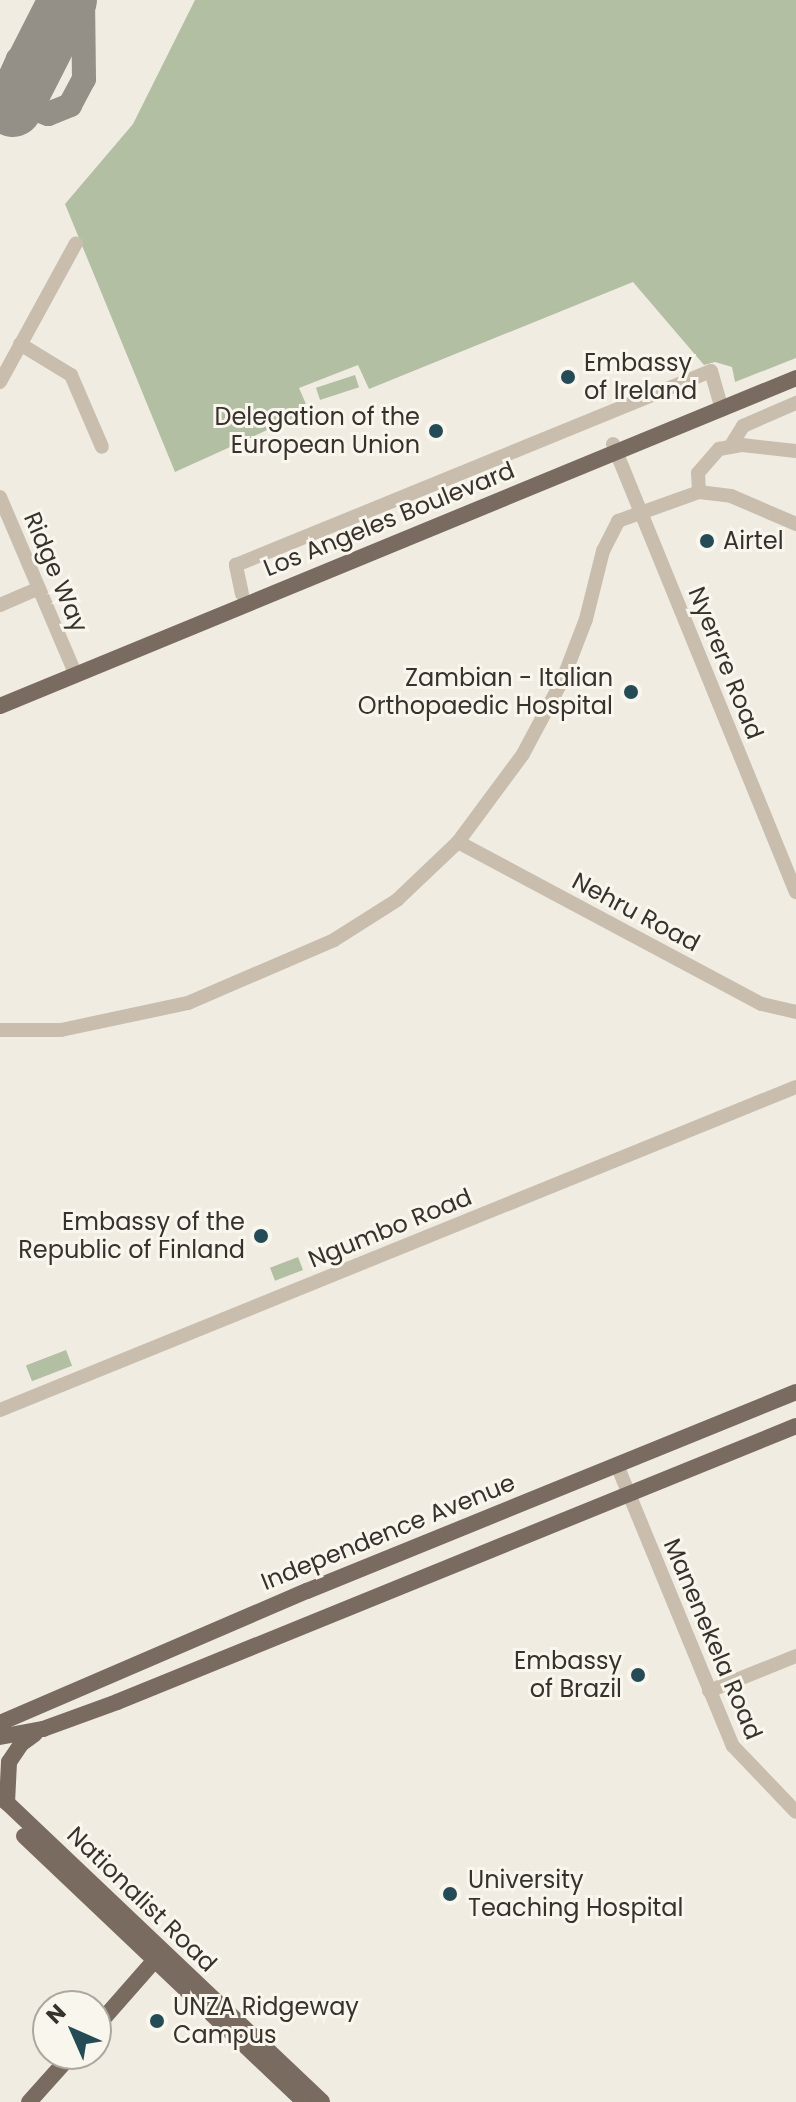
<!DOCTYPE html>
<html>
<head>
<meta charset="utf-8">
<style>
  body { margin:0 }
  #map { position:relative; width:796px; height:2102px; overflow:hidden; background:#f1ece2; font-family:Poppins,sans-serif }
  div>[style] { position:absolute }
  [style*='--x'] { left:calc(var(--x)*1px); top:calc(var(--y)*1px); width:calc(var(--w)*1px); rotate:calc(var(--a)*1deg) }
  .green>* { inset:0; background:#b2bfa3; transform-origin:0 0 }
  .taxiway>* { height:24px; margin:-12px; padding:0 12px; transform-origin:12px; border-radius:12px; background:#948f87 }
  .runway>* { height:58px; margin:-29px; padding:0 29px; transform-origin:29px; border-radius:29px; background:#948f87 }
  .minor>* { height:14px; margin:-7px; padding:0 7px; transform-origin:7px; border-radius:7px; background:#c9beae }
  .major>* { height:16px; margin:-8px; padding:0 8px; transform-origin:8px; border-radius:8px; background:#796b5f }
  .dots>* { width:22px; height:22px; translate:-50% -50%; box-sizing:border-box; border:4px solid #f9f6ee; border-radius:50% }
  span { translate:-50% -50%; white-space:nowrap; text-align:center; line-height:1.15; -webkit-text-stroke:6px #f9f6ee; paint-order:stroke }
  .poi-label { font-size:24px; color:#38322c }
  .left { translate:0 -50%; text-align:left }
  .right { translate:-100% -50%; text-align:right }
  .street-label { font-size:24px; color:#38322c }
  .north { position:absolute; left:32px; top:1990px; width:80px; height:80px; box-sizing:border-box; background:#f9f6ee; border:2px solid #aca8a0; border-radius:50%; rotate:315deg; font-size:22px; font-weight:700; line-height:32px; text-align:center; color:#38322c }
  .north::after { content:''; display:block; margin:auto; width:28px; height:36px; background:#254c56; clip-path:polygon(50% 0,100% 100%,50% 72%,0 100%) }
</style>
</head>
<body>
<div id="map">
  <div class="green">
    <div style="clip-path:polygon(195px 0,796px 0,796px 358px,735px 382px,732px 367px,715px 362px,704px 365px,633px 282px,369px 389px,358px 365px,299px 388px,309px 411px,175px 472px,65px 204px,133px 124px)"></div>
    <div style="left:355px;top:375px;width:13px;height:41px;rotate:72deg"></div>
    <div style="left:298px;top:1257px;width:14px;height:30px;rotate:69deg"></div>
    <div style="left:66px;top:1350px;width:17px;height:43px;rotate:69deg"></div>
  </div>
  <div class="taxiway">
    <div style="--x:48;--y:38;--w:37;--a:145"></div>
    <div style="--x:18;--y:59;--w:22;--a:114"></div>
    <div style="--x:9;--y:79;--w:28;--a:63"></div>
    <div style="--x:22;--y:104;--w:28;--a:21"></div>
    <div style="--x:48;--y:114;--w:24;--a:-22"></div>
    <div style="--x:70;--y:105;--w:30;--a:-62"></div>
    <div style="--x:84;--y:79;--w:79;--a:-90.7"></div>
  </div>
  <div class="runway">
    <div style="--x:13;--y:108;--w:121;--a:-63"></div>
  </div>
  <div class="minor">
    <div style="--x:20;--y:344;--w:60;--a:31.3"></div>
    <div style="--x:71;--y:375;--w:78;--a:66.7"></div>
    <div style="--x:0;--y:382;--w:158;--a:-61.3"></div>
    <div style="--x:613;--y:444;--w:484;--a:67.8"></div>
    <div style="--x:730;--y:447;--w:25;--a:-58"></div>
    <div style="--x:743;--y:426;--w:58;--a:-23.5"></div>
    <div style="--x:699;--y:492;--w:19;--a:-93"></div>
    <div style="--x:698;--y:473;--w:32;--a:-49"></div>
    <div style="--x:719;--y:449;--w:23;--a:-10"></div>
    <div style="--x:742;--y:445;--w:54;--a:6.3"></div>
    <div style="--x:0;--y:497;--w:191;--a:66.9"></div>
    <div style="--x:242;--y:594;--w:30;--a:-102"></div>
    <div style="--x:236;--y:565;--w:513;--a:-22.22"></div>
    <div style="--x:711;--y:371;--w:40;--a:74"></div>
    <div style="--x:0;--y:605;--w:40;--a:-23.4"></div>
    <div style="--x:458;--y:842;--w:344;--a:28.1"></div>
    <div style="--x:762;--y:1004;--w:35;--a:13"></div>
    <div style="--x:0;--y:1030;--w:61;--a:0"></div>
    <div style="--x:61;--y:1030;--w:130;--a:-12"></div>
    <div style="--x:188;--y:1003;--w:159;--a:-23.3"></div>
    <div style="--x:334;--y:940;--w:75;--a:-32.4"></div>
    <div style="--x:397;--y:900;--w:84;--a:-43.6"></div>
    <div style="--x:458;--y:842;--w:109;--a:-53.5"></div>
    <div style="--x:523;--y:754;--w:85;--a:-61.9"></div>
    <div style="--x:563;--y:679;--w:64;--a:-69"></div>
    <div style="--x:586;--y:619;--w:70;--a:-76"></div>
    <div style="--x:603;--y:551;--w:34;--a:-63"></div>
    <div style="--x:618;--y:521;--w:86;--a:-19.7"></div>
    <div style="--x:699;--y:492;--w:32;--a:7"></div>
    <div style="--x:731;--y:496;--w:71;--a:23.3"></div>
    <div style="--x:0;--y:1410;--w:859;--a:-22.09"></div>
    <div style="--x:617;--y:1465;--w:304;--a:67.6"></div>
    <div style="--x:733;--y:1746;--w:91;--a:46.3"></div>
    <div style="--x:709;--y:1691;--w:94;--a:-21.9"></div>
  </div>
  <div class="major">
    <div style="--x:0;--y:706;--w:861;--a:-22.39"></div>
    <div style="--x:0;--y:1723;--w:334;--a:-23.3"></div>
    <div style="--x:307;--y:1591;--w:528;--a:-22.14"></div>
    <div style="--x:0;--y:1737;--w:44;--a:-10.5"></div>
    <div style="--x:43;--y:1729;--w:79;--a:-20"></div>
    <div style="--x:117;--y:1702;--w:733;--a:-22.12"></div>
    <div style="--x:0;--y:1796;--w:444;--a:43.5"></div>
    <div style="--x:7;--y:1803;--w:41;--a:-87.2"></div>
    <div style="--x:9;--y:1762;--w:22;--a:-56"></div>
    <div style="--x:21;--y:1744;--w:17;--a:-36"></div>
    <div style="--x:24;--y:1836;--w:386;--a:43.5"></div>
    <div style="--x:96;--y:2027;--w:98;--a:-48.7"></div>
    <div style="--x:29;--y:2102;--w:64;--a:-48.1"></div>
  </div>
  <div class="dots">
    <div style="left:568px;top:377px;background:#254c56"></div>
    <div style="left:436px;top:431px;background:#254c56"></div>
    <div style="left:707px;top:541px;background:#254c56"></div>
    <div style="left:631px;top:692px;background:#254c56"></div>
    <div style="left:261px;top:1236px;background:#254c56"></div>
    <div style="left:638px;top:1675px;background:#254c56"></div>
    <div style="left:450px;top:1894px;background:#254c56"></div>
    <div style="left:157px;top:2021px;background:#254c56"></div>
  </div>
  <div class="poi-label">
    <span class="left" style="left:584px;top:377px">Embassy<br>of Ireland</span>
    <span class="right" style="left:420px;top:431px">Delegation of the<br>European Union</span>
    <span class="left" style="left:723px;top:541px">Airtel</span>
    <span class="right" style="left:613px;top:692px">Zambian - Italian<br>Orthopaedic Hospital</span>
    <span class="right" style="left:245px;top:1236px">Embassy of the<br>Republic of Finland</span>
    <span class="right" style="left:622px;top:1675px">Embassy<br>of Brazil</span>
    <span class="left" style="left:468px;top:1894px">University<br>Teaching Hospital</span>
    <span class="left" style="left:173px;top:2021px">UNZA Ridgeway<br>Campus</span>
  </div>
  <div class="street-label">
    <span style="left:389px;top:519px;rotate:-22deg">Los Angeles Boulevard</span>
    <span style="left:56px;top:572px;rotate:67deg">Ridge Way</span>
    <span style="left:726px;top:663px;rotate:68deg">Nyerere Road</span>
    <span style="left:636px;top:912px;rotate:28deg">Nehru Road</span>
    <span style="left:390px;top:1228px;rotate:-22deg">Ngumbo Road</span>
    <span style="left:388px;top:1532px;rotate:-22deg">Independence Avenue</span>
    <span style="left:713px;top:1639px;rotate:67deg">Manenekela Road</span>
    <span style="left:142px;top:1899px;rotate:44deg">Nationalist Road</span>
  </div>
  <div class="north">N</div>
</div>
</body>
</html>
